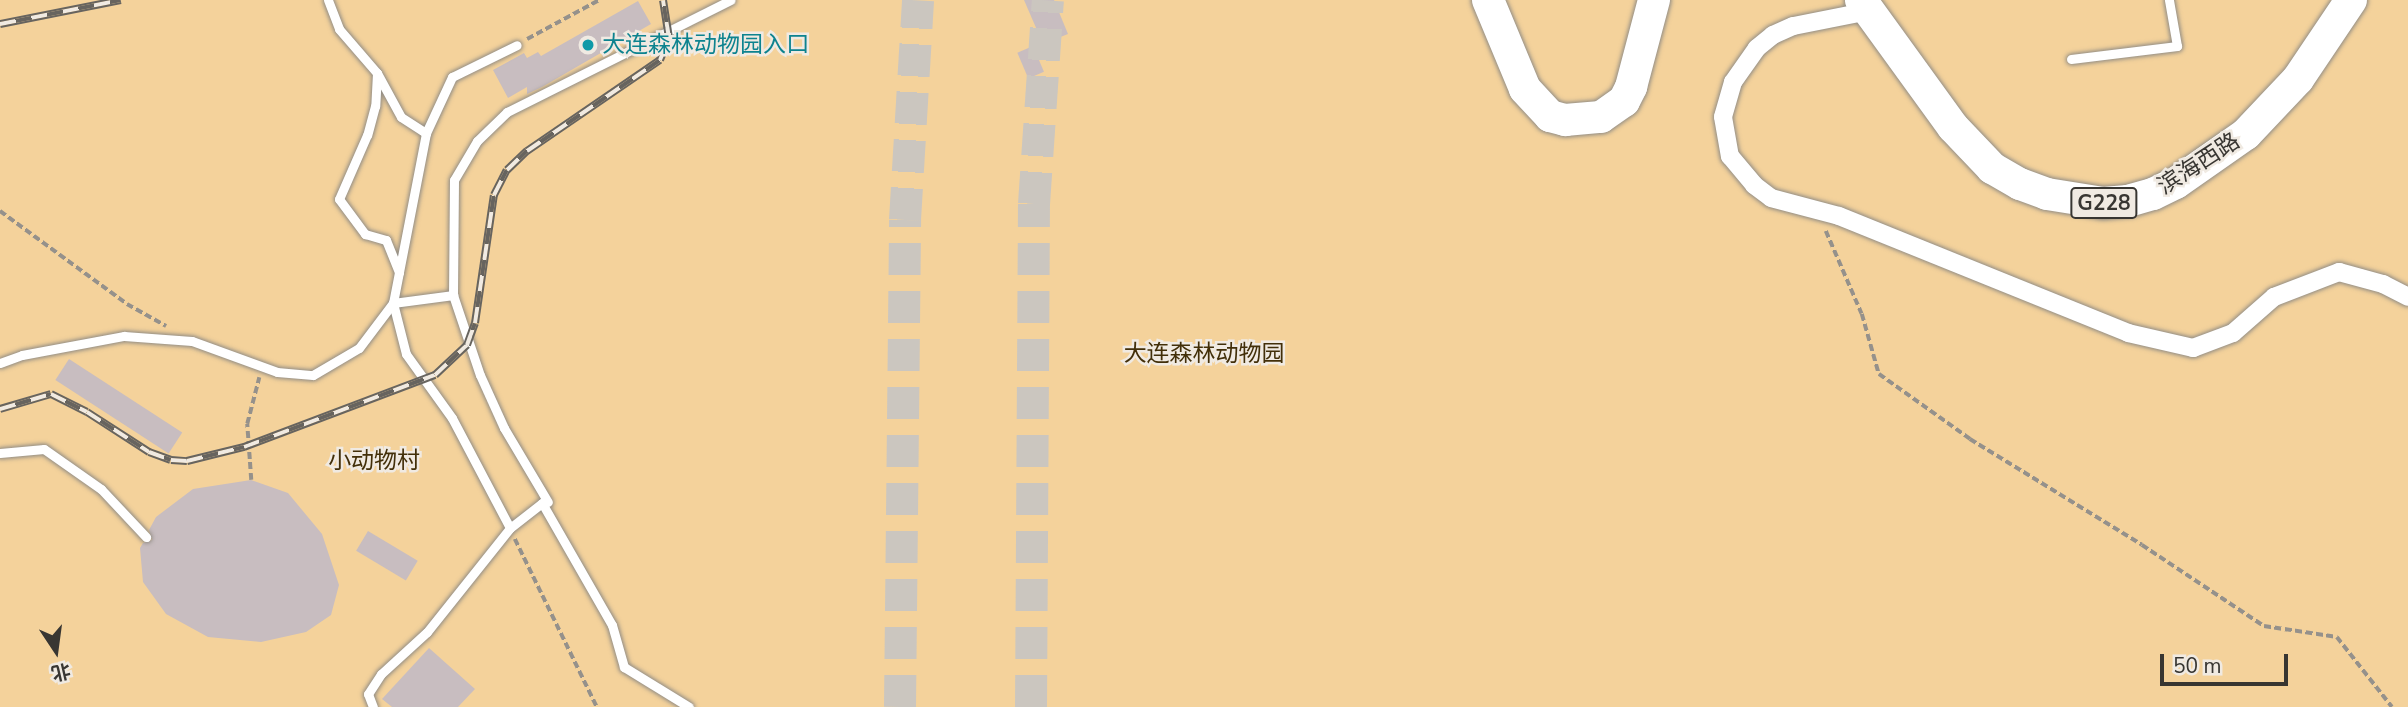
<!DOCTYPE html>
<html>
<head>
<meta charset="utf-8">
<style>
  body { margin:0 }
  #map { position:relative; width:2408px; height:707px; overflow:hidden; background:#f0eae2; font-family:"Nunito Sans","Noto Sans SC",sans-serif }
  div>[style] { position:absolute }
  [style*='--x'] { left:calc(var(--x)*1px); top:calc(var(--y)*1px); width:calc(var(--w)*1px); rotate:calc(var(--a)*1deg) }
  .green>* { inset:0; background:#f4d29b; transform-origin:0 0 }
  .building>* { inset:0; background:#c8bdc0; transform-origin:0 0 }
  .highway-tunnel>* { height:32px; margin-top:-16px; transform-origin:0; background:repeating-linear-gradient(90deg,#cbc6bf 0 32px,transparent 0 48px) }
  .path>* { height:3.5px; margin-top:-1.75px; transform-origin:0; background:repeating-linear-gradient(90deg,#95918b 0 7px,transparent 0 10.5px) }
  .roads { filter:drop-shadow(0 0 2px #928d85) drop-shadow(0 0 2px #928d85) }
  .lane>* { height:9px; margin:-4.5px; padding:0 4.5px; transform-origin:4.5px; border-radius:4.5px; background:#fff }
  .street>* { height:18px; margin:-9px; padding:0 9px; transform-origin:9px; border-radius:9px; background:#fff }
  .highway>* { height:32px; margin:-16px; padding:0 16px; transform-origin:16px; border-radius:16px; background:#fff }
  .rail>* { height:8px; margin-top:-4px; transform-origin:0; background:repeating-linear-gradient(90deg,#f0eae2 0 16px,#67645f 0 32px); box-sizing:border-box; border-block:2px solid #67645f }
  .dots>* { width:19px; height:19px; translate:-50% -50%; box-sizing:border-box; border:4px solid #f0eae2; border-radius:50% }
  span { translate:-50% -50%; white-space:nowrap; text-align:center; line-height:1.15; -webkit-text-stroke:5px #f0eae2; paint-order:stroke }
  .shield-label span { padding:2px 5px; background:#f0eae2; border:2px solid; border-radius:5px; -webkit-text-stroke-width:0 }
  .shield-label { font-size:21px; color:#383632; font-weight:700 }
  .culture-label { font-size:23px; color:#0d838f }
  .left { translate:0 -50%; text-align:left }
  .street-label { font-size:23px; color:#383632 }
  .park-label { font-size:23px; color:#422f09 }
  .north { position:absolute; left:21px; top:616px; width:70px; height:70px; -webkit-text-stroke:5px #f0eae2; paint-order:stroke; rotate:167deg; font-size:19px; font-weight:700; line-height:28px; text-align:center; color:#383632 }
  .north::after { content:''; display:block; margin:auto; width:24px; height:32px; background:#383632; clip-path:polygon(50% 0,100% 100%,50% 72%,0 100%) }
  .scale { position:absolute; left:2160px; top:654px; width:128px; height:32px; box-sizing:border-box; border:4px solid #383632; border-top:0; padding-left:9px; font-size:21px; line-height:24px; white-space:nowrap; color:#383632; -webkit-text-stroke:5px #f0eae2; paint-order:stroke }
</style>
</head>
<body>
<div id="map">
  <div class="green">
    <div style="left:0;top:0;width:2408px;height:707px"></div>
  </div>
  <div class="building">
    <div style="clip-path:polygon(1024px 0,1054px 0,1068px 34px,1043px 44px)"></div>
    <div style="clip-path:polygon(638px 1px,651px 24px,542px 87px,527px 94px,527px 87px,508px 98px,493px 70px,524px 53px,527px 58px,538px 52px,541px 56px)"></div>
    <div style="left:1033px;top:46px;width:28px;height:17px;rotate:67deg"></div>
    <div style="left:69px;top:359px;width:135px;height:25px;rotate:33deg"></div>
    <div style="clip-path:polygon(251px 480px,288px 493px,322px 534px,339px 585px,331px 615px,306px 632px,261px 642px,208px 637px,166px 614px,143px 582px,140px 548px,143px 543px,152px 540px,149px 530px,156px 517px,193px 489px)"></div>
    <div style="left:368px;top:531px;width:58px;height:23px;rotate:31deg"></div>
    <div style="clip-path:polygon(429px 648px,475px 689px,458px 707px,392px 707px,382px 699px)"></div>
  </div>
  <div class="highway-tunnel">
    <div style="--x:900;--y:707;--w:487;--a:-89.4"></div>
    <div style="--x:905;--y:220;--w:220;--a:-86.6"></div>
    <div style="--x:1031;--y:707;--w:503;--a:-89.66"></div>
    <div style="--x:1034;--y:204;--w:204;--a:-86.1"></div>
  </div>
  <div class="path">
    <div style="--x:527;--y:39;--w:82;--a:-28.4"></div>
    <div style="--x:0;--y:211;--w:157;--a:36.2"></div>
    <div style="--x:127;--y:304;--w:45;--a:29.4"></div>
    <div style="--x:1826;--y:231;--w:90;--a:66.6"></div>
    <div style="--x:1862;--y:314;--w:62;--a:74.2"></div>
    <div style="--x:1879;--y:374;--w:112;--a:35.5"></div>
    <div style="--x:1970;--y:439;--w:202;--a:31.6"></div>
    <div style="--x:2142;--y:545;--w:146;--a:33.6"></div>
    <div style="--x:2264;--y:626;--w:74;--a:8.6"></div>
    <div style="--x:2337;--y:637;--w:89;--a:51.8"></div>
    <div style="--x:251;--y:480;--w:56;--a:-94.1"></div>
    <div style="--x:247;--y:424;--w:48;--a:-75.4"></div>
    <div style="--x:515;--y:539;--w:187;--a:64"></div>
  </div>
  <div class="roads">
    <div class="lane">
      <div style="--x:328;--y:0;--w:31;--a:69"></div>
      <div style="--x:339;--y:29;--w:58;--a:49.2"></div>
      <div style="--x:377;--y:73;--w:50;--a:61.4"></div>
      <div style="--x:401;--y:117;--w:30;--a:33"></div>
      <div style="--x:2071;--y:59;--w:107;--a:-7"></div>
      <div style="--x:2177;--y:46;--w:47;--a:-99.9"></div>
      <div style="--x:377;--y:73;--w:33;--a:93"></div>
      <div style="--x:375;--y:106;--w:30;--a:105"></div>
      <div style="--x:367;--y:135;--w:70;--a:113.6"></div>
      <div style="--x:339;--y:199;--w:44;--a:53.4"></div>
      <div style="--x:365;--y:234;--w:22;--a:16"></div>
      <div style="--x:386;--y:240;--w:35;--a:68"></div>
      <div style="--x:453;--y:295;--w:84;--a:71.4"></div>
      <div style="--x:480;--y:375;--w:58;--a:65.6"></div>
      <div style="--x:504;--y:428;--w:86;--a:59.3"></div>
      <div style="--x:0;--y:363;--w:23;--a:-20"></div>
      <div style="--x:22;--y:355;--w:104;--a:-10.6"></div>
      <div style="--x:124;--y:336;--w:68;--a:4.2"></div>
      <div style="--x:192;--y:341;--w:90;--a:20"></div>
      <div style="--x:277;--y:372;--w:36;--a:5"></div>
      <div style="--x:313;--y:375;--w:53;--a:-30.4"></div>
      <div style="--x:359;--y:348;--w:56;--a:-52.9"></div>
      <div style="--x:393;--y:303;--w:173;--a:-79"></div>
      <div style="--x:426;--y:133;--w:62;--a:-65.1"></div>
      <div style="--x:452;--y:77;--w:72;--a:-26.2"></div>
      <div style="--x:0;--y:453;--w:44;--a:-5.2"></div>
      <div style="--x:44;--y:449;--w:70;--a:35.1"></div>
      <div style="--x:101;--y:489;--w:66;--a:46.8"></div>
      <div style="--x:510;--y:528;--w:124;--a:-117.8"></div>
      <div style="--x:452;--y:418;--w:79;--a:-125.7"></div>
      <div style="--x:406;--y:354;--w:53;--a:-104.3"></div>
      <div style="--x:393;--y:303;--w:61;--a:-7.6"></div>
      <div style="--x:453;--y:295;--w:115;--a:-89.5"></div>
      <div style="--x:454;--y:180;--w:45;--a:-59.5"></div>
      <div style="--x:477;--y:141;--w:42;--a:-44"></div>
      <div style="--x:507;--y:112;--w:250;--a:-26.6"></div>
      <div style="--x:373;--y:707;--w:14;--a:-111"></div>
      <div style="--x:368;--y:694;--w:24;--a:-57"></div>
      <div style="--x:381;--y:674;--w:62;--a:-42.4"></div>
      <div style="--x:427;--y:632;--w:133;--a:-51.4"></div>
      <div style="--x:510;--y:528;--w:41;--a:-38"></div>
      <div style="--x:542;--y:503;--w:141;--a:60.2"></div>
      <div style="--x:612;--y:625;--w:44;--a:74.1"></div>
      <div style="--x:624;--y:667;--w:76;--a:31.6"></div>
    </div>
    <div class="street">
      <div style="--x:1869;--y:11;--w:77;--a:168.8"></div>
      <div style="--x:1793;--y:26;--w:22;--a:156"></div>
      <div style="--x:1773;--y:35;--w:21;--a:141"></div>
      <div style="--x:1757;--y:48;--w:42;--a:125.2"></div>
      <div style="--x:1733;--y:82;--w:36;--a:106"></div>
      <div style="--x:1723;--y:117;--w:40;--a:80"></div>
      <div style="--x:1730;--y:156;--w:38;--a:50"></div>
      <div style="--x:1754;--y:185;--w:21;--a:37"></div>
      <div style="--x:1771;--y:198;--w:70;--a:14.8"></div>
      <div style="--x:1839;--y:216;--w:312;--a:22"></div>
      <div style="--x:2128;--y:333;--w:67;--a:13"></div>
      <div style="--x:2193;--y:348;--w:43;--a:-20.6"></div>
      <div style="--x:2233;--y:333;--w:55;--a:-41.3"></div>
      <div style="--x:2274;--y:297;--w:70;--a:-21"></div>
      <div style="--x:2339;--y:272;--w:46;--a:15.3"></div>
      <div style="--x:2383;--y:284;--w:28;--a:27"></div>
    </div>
    <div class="highway">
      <div style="--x:1488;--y:0;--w:96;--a:67.4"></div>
      <div style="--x:1525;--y:89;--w:37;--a:47"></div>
      <div style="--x:1550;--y:116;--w:16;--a:15"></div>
      <div style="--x:1565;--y:120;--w:36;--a:-5"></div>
      <div style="--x:1601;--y:117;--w:28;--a:-35"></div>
      <div style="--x:1624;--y:101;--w:16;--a:-63"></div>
      <div style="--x:1631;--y:87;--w:90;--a:-75.2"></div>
      <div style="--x:1861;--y:0;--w:157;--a:54.1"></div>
      <div style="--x:1953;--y:127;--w:57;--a:46.4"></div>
      <div style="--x:1992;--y:168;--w:32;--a:30"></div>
      <div style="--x:2020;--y:184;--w:29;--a:20"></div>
      <div style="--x:2047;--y:194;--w:57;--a:9.1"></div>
      <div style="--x:2103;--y:203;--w:25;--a:-5"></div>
      <div style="--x:2128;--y:201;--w:26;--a:-16"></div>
      <div style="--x:2153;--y:194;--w:25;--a:-26"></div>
      <div style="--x:2176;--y:183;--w:85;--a:-35"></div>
      <div style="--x:2246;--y:134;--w:76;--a:-46.6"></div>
      <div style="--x:2298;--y:79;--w:95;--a:-56.1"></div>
    </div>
  </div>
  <div class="rail">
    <div style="--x:0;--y:24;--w:123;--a:-11.2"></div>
    <div style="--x:0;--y:409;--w:53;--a:-16.4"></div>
    <div style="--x:51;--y:394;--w:40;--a:26.6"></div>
    <div style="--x:87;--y:412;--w:74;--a:32.8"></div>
    <div style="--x:149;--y:452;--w:23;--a:20"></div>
    <div style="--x:171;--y:460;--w:16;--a:4"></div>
    <div style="--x:187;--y:461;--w:59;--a:-13.8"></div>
    <div style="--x:244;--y:447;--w:204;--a:-20.7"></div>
    <div style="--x:435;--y:375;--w:44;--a:-43.2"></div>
    <div style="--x:467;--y:345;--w:23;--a:-70"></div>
    <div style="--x:475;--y:323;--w:129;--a:-81.6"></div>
    <div style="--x:494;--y:195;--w:28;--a:-63"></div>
    <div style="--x:507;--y:170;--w:28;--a:-44"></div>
    <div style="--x:527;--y:151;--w:161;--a:-34.4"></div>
    <div style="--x:660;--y:60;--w:24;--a:-68"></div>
    <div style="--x:669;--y:38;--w:38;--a:-99"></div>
  </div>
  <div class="dots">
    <div style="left:588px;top:45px;background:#0f9aa8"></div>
  </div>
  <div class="shield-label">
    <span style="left:2104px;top:203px">G228</span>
  </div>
  <div class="culture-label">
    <span class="left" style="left:602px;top:45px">大连森林动物园入口</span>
  </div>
  <div class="street-label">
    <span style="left:2199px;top:164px;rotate:-33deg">滨海西路</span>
  </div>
  <div class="park-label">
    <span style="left:1204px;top:354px">大连森林动物园</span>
    <span style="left:374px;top:461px">小动物村</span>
  </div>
  <div class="north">北</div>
  <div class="scale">50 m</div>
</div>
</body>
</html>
